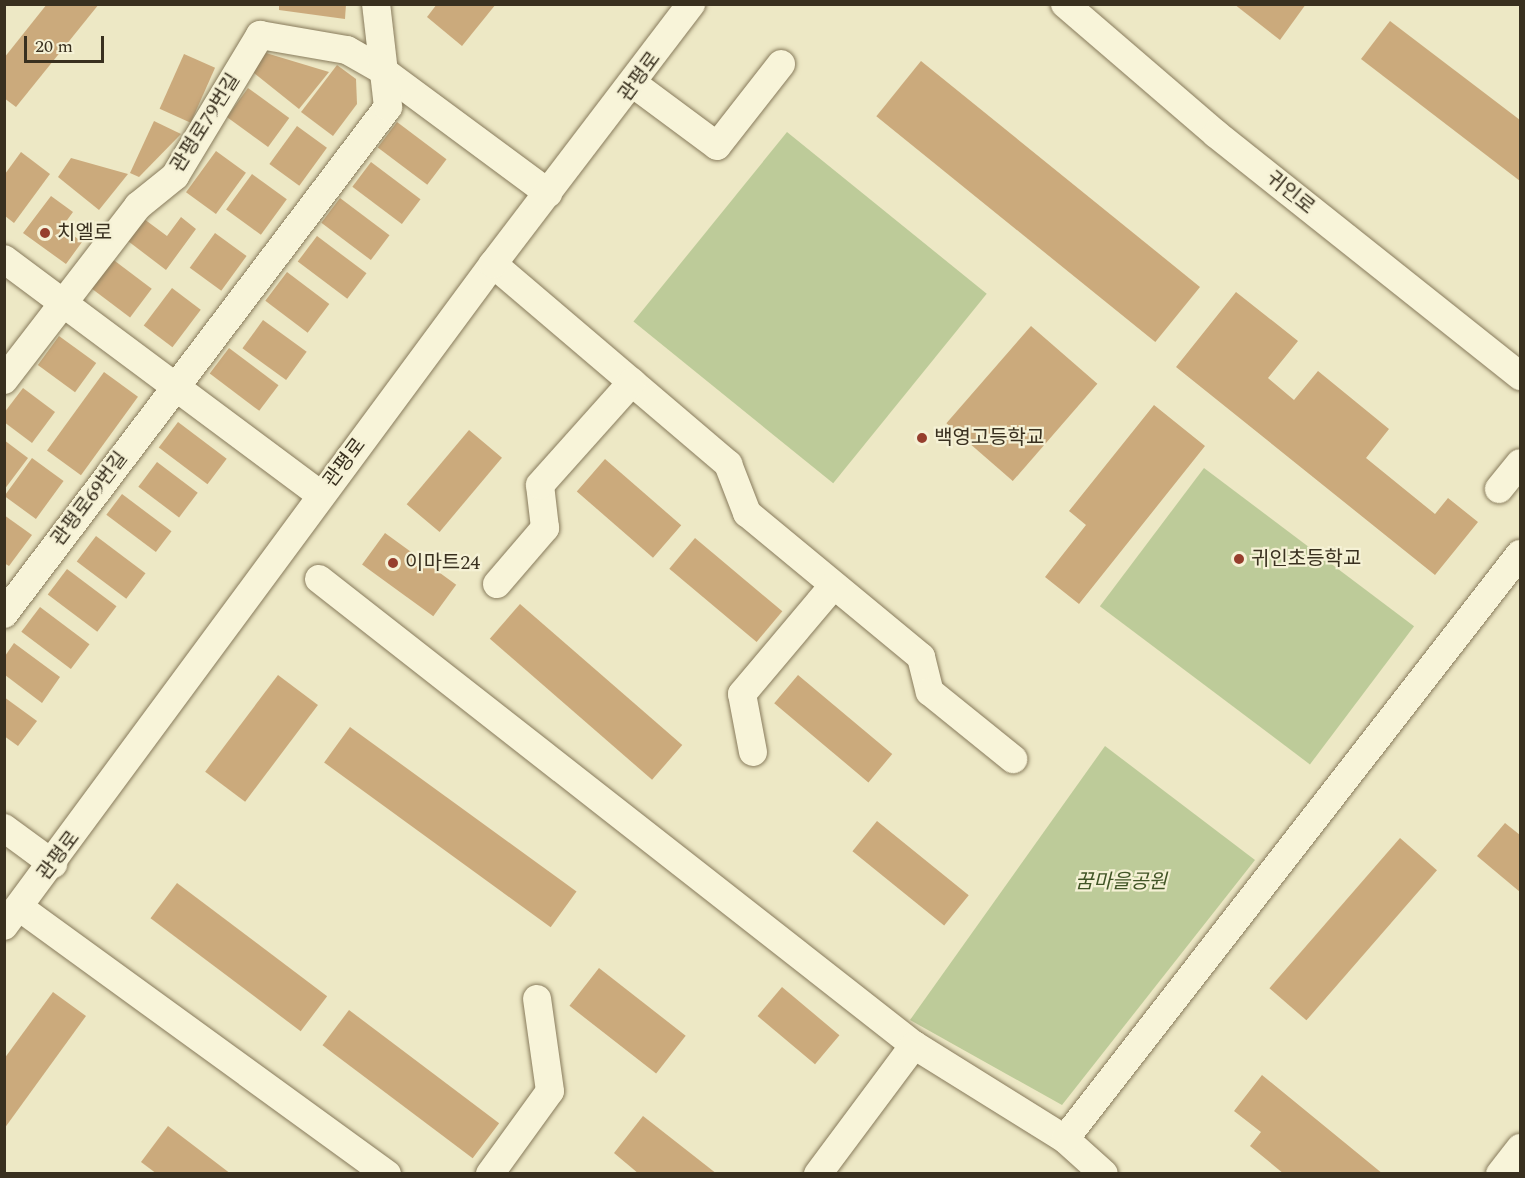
<!DOCTYPE html>
<html>
<head>
<meta charset="utf-8">
<style>
  body { margin:0 }
  #map { position:relative; width:1525px; height:1178px; overflow:hidden; background:#ede8c5; font-family:Spectral,"Noto Sans KR",serif }
  div>[style] { position:absolute }
  [style*='--x'] { left:calc(var(--x)*1px); top:calc(var(--y)*1px); width:calc(var(--w)*1px); rotate:calc(var(--a)*1deg) }
  .green>* { inset:0; background:#bdcb99; transform-origin:0 0 }
  .building>* { inset:0; background:#cbaa7c; transform-origin:0 0 }
  .roads { filter:drop-shadow(0 0 2px #887b5c) drop-shadow(0 0 2px #887b5c) }
  .minor>* { height:28px; margin:-14px; padding:0 14px; transform-origin:14px; border-radius:14px; background:#f8f4d9 }
  .dots>* { width:16px; height:16px; translate:-50% -50%; box-sizing:border-box; border:3px solid #f5f1d5; border-radius:50% }
  span { translate:-50% -50%; white-space:nowrap; text-align:center; line-height:1.15; -webkit-text-stroke:4.5px #f5f1d5; paint-order:stroke }
  .street-label { font-size:20px; color:#39301f }
  .poi-label { font-size:20px; color:#39301f }
  .left { translate:0 -50%; text-align:left }
  .park-label { font-size:20px; color:#415526; font-style:italic }
  .frame { position:absolute; inset:0; border:6px solid #39301f; pointer-events:none }
  .scale { position:absolute; left:24px; top:36px; width:80px; height:27px; box-sizing:border-box; border:3px solid #39301f; border-top:0; padding-left:8px; font-size:18px; line-height:21px; white-space:nowrap; color:#39301f; -webkit-text-stroke:4px #f5f1d5; paint-order:stroke }
</style>
</head>
<body>
<div id="map">
  <div class="green">
    <div style="left:787px;top:132px;width:257px;height:244px;rotate:39deg"></div>
    <div style="left:1204px;top:468px;width:263px;height:173px;rotate:37deg"></div>
    <div style="clip-path:polygon(1105px 746px,1255px 860px,1062px 1105px,910px 1020px)"></div>
  </div>
  <div class="building">
    <div style="clip-path:polygon(47px 4px,99px 4px,16px 107px,4px 98px,4px 58px)"></div>
    <div style="clip-path:polygon(279px 4px,346px 4px,345px 19px,279px 10px)"></div>
    <div style="clip-path:polygon(437px 4px,496px 4px,462px 46px,427px 17px)"></div>
    <div style="clip-path:polygon(1234px 4px,1306px 4px,1280px 40px)"></div>
    <div style="clip-path:polygon(1390px 21px,1520px 120px,1520px 181px,1361px 59px)"></div>
    <div style="clip-path:polygon(266px 53px,329px 72px,299px 109px,249px 69px)"></div>
    <div style="left:184px;top:54px;width:34px;height:60px;rotate:24deg"></div>
    <div style="left:921px;top:61px;width:359px;height:71px;rotate:39deg"></div>
    <div style="clip-path:polygon(337px 65px,356px 79px,357px 104px,333px 136px,301px 112px)"></div>
    <div style="left:248px;top:88px;width:51px;height:36px;rotate:36deg"></div>
    <div style="clip-path:polygon(154px 121px,181px 134px,139px 177px,130px 173px)"></div>
    <div style="left:397px;top:122px;width:62px;height:32px;rotate:37deg"></div>
    <div style="left:297px;top:126px;width:37px;height:47px;rotate:36deg"></div>
    <div style="left:216px;top:151px;width:37px;height:51px;rotate:36deg"></div>
    <div style="clip-path:polygon(21px 152px,50px 174px,14px 223px,5px 216px,5px 174px)"></div>
    <div style="clip-path:polygon(71px 158px,128px 174px,99px 210px,58px 177px)"></div>
    <div style="left:371px;top:162px;width:62px;height:31px;rotate:37deg"></div>
    <div style="left:252px;top:174px;width:43px;height:44px;rotate:36deg"></div>
    <div style="clip-path:polygon(51px 196px,73px 212px,62px 227px,82px 242px,66px 264px,23px 233px)"></div>
    <div style="left:340px;top:198px;width:62px;height:31px;rotate:37deg"></div>
    <div style="clip-path:polygon(140px 216px,167px 236px,181px 217px,196px 229px,166px 270px,124px 238px)"></div>
    <div style="left:215px;top:233px;width:39px;height:43px;rotate:36deg"></div>
    <div style="left:317px;top:236px;width:62px;height:32px;rotate:37deg"></div>
    <div style="left:107px;top:255px;width:56px;height:36px;rotate:37deg"></div>
    <div style="left:287px;top:272px;width:53px;height:36px;rotate:37deg"></div>
    <div style="left:172px;top:288px;width:36px;height:47px;rotate:37deg"></div>
    <div style="clip-path:polygon(1236px 292px,1298px 341px,1268px 378px,1294px 400px,1318px 371px,1389px 429px,1366px 458px,1435px 514px,1448px 498px,1478px 522px,1435px 575px,1176px 367px)"></div>
    <div style="left:263px;top:320px;width:54px;height:35px;rotate:36deg"></div>
    <div style="left:1031px;top:326px;width:88px;height:129px;rotate:41deg"></div>
    <div style="left:59px;top:336px;width:46px;height:36px;rotate:36deg"></div>
    <div style="left:229px;top:348px;width:62px;height:32px;rotate:37deg"></div>
    <div style="left:104px;top:372px;width:42px;height:97px;rotate:36deg"></div>
    <div style="clip-path:polygon(23px 388px,55px 412px,32px 443px,4px 422px,4px 413px)"></div>
    <div style="clip-path:polygon(1154px 405px,1205px 446px,1079px 604px,1045px 577px,1086px 525px,1069px 511px)"></div>
    <div style="left:178px;top:422px;width:61px;height:32px;rotate:37deg"></div>
    <div style="left:469px;top:430px;width:43px;height:97px;rotate:40deg"></div>
    <div style="clip-path:polygon(4px 440px,28px 458px,4px 490px)"></div>
    <div style="left:32px;top:458px;width:39px;height:47px;rotate:36deg"></div>
    <div style="left:605px;top:459px;width:101px;height:43px;rotate:41deg"></div>
    <div style="left:157px;top:462px;width:51px;height:31px;rotate:37deg"></div>
    <div style="left:122px;top:494px;width:62px;height:26px;rotate:37deg"></div>
    <div style="clip-path:polygon(4px 515px,32px 535px,9px 566px,4px 563px)"></div>
    <div style="left:385px;top:533px;width:88px;height:39px;rotate:36deg"></div>
    <div style="left:96px;top:536px;width:62px;height:32px;rotate:37deg"></div>
    <div style="left:695px;top:538px;width:114px;height:40px;rotate:40deg"></div>
    <div style="left:67px;top:569px;width:62px;height:32px;rotate:37deg"></div>
    <div style="left:520px;top:604px;width:215px;height:46px;rotate:41deg"></div>
    <div style="left:40px;top:607px;width:62px;height:31px;rotate:37deg"></div>
    <div style="clip-path:polygon(14px 643px,60px 677px,42px 703px,5px 675px,5px 656px)"></div>
    <div style="left:278px;top:675px;width:50px;height:121px;rotate:37deg"></div>
    <div style="left:798px;top:675px;width:123px;height:37px;rotate:40deg"></div>
    <div style="clip-path:polygon(4px 697px,37px 721px,18px 746px,4px 736px)"></div>
    <div style="left:350px;top:727px;width:280px;height:44px;rotate:36deg"></div>
    <div style="left:877px;top:821px;width:118px;height:39px;rotate:39deg"></div>
    <div style="clip-path:polygon(1505px 823px,1520px 835px,1520px 892px,1477px 856px)"></div>
    <div style="left:1400px;top:838px;width:49px;height:199px;rotate:41deg"></div>
    <div style="left:177px;top:883px;width:188px;height:44px;rotate:37deg"></div>
    <div style="left:599px;top:968px;width:110px;height:48px;rotate:38deg"></div>
    <div style="left:782px;top:987px;width:75px;height:38px;rotate:40deg"></div>
    <div style="clip-path:polygon(53px 992px,86px 1016px,4px 1129px,4px 1059px)"></div>
    <div style="left:349px;top:1010px;width:188px;height:44px;rotate:37deg"></div>
    <div style="clip-path:polygon(1262px 1075px,1383px 1174px,1284px 1174px,1250px 1146px,1261px 1132px,1234px 1111px)"></div>
    <div style="clip-path:polygon(643px 1116px,717px 1174px,639px 1174px,614px 1153px)"></div>
    <div style="clip-path:polygon(168px 1126px,231px 1174px,157px 1174px,141px 1162px)"></div>
  </div>
  <div class="roads">
    <div class="minor">
      <div style="--x:1065;--y:4;--w:199;--a:40.7"></div>
      <div style="--x:1216;--y:134;--w:389;--a:38.5"></div>
      <div style="--x:635;--y:85;--w:102;--a:36.6"></div>
      <div style="--x:717;--y:146;--w:104;--a:-52"></div>
      <div style="--x:4;--y:259;--w:395;--a:36.7"></div>
      <div style="--x:493;--y:264;--w:309;--a:40.4"></div>
      <div style="--x:728;--y:464;--w:53;--a:68.8"></div>
      <div style="--x:747;--y:513;--w:226;--a:39.6"></div>
      <div style="--x:921;--y:657;--w:36;--a:76"></div>
      <div style="--x:930;--y:692;--w:107;--a:38.9"></div>
      <div style="--x:4;--y:380;--w:220;--a:-52.4"></div>
      <div style="--x:138;--y:206;--w:48;--a:-39"></div>
      <div style="--x:175;--y:176;--w:165;--a:-58.9"></div>
      <div style="--x:260;--y:35;--w:88;--a:9.8"></div>
      <div style="--x:347;--y:50;--w:40;--a:29.7"></div>
      <div style="--x:382;--y:70;--w:207;--a:36.5"></div>
      <div style="--x:1499;--y:489;--w:33;--a:-51"></div>
      <div style="--x:319;--y:579;--w:756;--a:38.07"></div>
      <div style="--x:914;--y:1045;--w:178;--a:31.9"></div>
      <div style="--x:1065;--y:1139;--w:52;--a:41.9"></div>
      <div style="--x:497;--y:584;--w:74;--a:-49.4"></div>
      <div style="--x:545;--y:528;--w:43;--a:-96.6"></div>
      <div style="--x:540;--y:485;--w:138;--a:-48.2"></div>
      <div style="--x:4;--y:614;--w:636;--a:-52.86"></div>
      <div style="--x:388;--y:107;--w:104;--a:-96.6"></div>
      <div style="--x:753;--y:752;--w:59;--a:-100.7"></div>
      <div style="--x:742;--y:694;--w:141;--a:-49.9"></div>
      <div style="--x:4;--y:828;--w:61;--a:36.3"></div>
      <div style="--x:19;--y:907;--w:455;--a:36"></div>
      <div style="--x:4;--y:926;--w:823;--a:-53.55"></div>
      <div style="--x:493;--y:264;--w:327;--a:-52.7"></div>
      <div style="--x:1065;--y:1139;--w:741;--a:-52.13"></div>
      <div style="--x:490;--y:1174;--w:102;--a:-54.1"></div>
      <div style="--x:550;--y:1091;--w:93;--a:-98"></div>
      <div style="--x:818;--y:1174;--w:161;--a:-53.3"></div>
      <div style="--x:1500;--y:1174;--w:33;--a:-52"></div>
    </div>
  </div>
  <div class="dots">
    <div style="left:45px;top:233px;background:#963e2d"></div>
    <div style="left:922px;top:438px;background:#963e2d"></div>
    <div style="left:1239px;top:559px;background:#963e2d"></div>
    <div style="left:393px;top:563px;background:#963e2d"></div>
  </div>
  <div class="street-label">
    <span style="left:640px;top:77px;rotate:-54deg">관평로</span>
    <span style="left:206px;top:123px;rotate:-58deg">관평로79번길</span>
    <span style="left:1290px;top:193px;rotate:39deg">귀인로</span>
    <span style="left:345px;top:463px;rotate:-53deg">관평로</span>
    <span style="left:90px;top:499px;rotate:-53deg">관평로69번길</span>
    <span style="left:59px;top:856px;rotate:-53deg">관평로</span>
  </div>
  <div class="poi-label">
    <span class="left" style="left:57px;top:233px">치엘로</span>
    <span class="left" style="left:934px;top:438px">백영고등학교</span>
    <span class="left" style="left:1251px;top:559px">귀인초등학교</span>
    <span class="left" style="left:405px;top:563px">이마트24</span>
  </div>
  <div class="park-label">
    <span style="left:1121px;top:882px">꿈마을공원</span>
  </div>
  <div class="frame"></div>
  <div class="scale">20 m</div>
</div>
</body>
</html>
